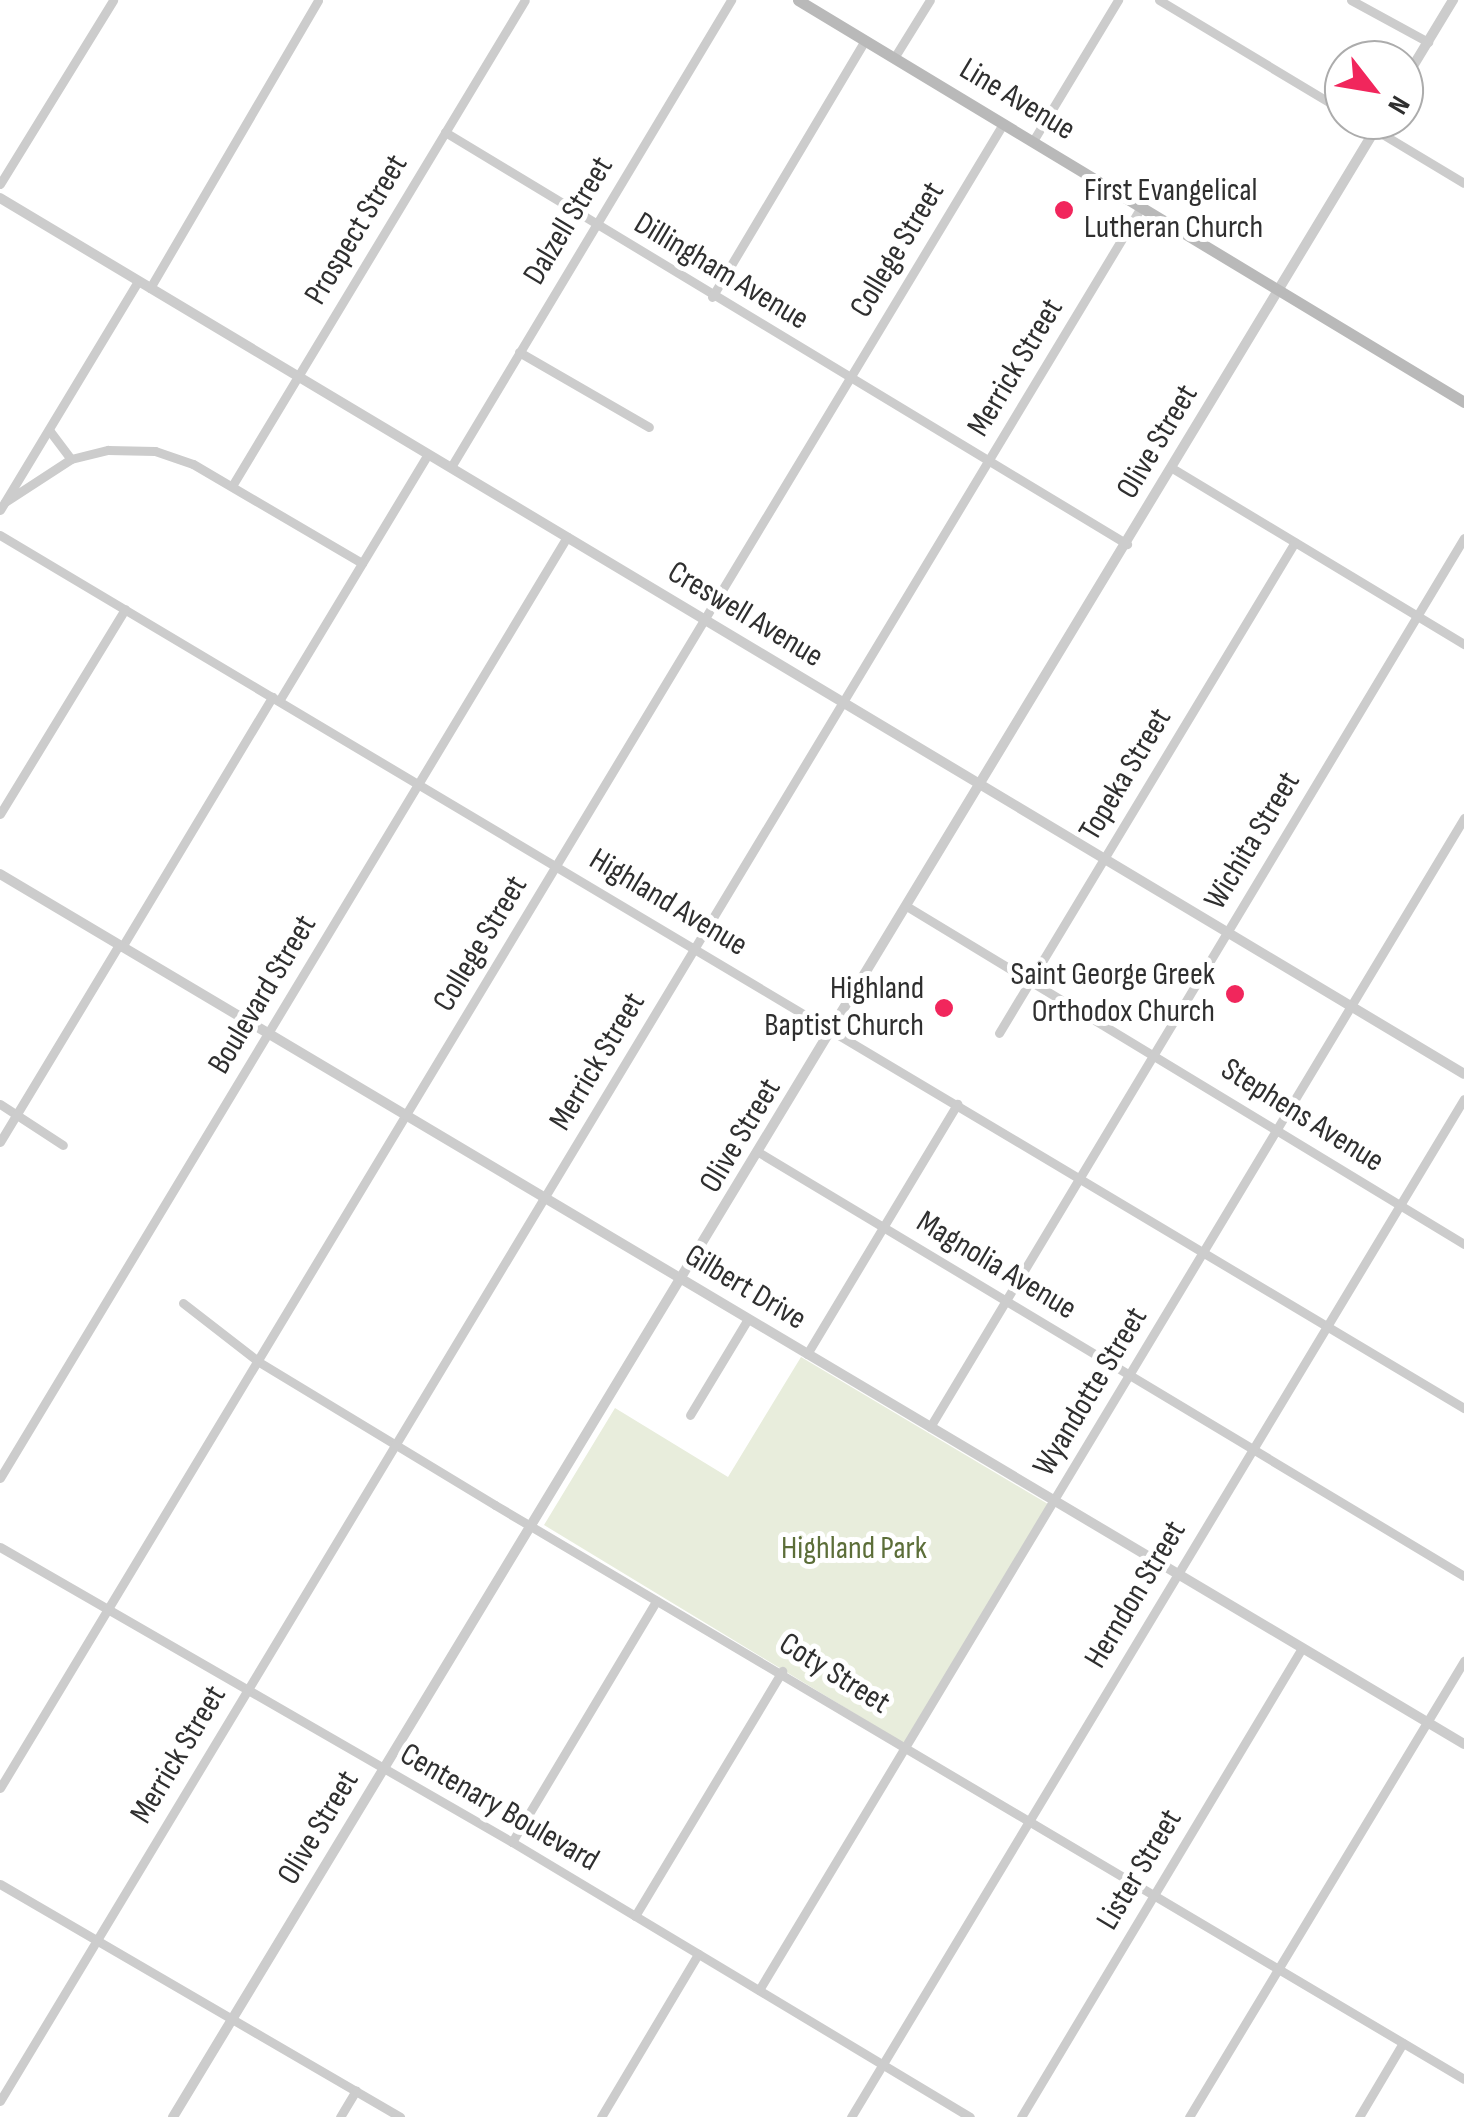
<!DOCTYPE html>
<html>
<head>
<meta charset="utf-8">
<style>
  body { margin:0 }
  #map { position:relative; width:1464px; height:2117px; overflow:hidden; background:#fff; font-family:"Sofia Sans Condensed",sans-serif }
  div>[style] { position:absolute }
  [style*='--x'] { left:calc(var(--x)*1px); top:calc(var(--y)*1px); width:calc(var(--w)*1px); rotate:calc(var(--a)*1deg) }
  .green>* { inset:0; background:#e8eddc }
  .minor>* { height:9px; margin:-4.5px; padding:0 4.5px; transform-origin:4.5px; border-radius:4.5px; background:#ccc }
  .tertiary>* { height:10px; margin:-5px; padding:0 5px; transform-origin:5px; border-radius:5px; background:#ccc }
  .secondary>* { height:11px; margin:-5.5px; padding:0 5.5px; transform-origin:5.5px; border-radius:5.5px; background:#b9b9b9 }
  .dots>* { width:28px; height:28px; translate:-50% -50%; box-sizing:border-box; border:5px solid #fff; border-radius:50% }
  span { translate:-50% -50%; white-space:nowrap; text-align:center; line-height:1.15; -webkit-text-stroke:10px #fff; paint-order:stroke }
  .street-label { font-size:32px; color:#2f2f2f }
  .poi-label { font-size:32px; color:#2f2f2f }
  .left { translate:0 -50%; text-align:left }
  .right { translate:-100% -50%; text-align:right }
  .park-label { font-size:32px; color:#5c6e39 }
  .north { position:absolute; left:1324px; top:40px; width:100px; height:100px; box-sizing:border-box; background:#fff; border:2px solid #acacac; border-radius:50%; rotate:121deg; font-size:28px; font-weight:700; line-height:40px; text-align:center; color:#2f2f2f }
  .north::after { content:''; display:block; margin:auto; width:35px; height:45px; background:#f1265c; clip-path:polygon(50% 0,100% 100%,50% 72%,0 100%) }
</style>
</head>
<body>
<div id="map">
  <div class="green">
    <div style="clip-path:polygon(801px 1357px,1048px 1504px,905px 1744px,544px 1525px,615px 1408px,728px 1477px)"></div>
  </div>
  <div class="minor">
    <div style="--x:1159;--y:0;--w:216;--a:31"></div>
    <div style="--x:1351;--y:0;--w:88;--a:28.6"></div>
    <div style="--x:894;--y:58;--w:68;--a:-58.2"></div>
    <div style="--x:1359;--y:120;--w:122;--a:31"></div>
    <div style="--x:445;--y:132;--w:797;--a:31.14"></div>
    <div style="--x:1033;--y:141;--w:165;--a:-58.9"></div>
    <div style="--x:0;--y:184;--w:216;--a:-58.4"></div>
    <div style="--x:150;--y:288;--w:333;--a:-59.7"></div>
    <div style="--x:712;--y:297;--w:299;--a:-59.2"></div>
    <div style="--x:519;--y:352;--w:150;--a:30"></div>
    <div style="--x:49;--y:430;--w:36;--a:53"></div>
    <div style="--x:451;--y:467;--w:545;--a:-59.05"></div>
    <div style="--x:1172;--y:468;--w:341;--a:31.1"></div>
    <div style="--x:232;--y:486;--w:567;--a:-58.92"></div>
    <div style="--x:5;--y:502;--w:79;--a:-33.1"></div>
    <div style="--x:71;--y:459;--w:38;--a:-14"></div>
    <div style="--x:108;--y:450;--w:47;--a:1.2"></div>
    <div style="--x:155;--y:451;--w:40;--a:18.9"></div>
    <div style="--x:193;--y:464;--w:196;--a:30.4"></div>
    <div style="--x:0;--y:510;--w:267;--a:-58.9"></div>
    <div style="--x:0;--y:535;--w:1705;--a:30.81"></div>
    <div style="--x:279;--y:701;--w:288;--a:-58.9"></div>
    <div style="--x:0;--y:814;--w:240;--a:-58.6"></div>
    <div style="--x:908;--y:907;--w:650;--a:31.22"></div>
    <div style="--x:122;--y:947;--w:292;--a:-59"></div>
    <div style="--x:999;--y:1033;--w:573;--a:-58.92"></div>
    <div style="--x:0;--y:1104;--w:75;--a:33.1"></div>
    <div style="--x:0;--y:1142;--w:230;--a:-58.9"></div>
    <div style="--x:760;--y:1153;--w:821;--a:31"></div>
    <div style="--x:183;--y:1303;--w:96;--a:37.8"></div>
    <div style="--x:259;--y:1362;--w:276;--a:31.2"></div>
    <div style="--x:495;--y:1505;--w:1126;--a:30.64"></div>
    <div style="--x:807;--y:1354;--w:292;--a:-59"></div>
    <div style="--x:690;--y:1415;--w:112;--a:-58.9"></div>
    <div style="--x:930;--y:1427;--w:1037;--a:-59.01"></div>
    <div style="--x:0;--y:1478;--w:1099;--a:-58.93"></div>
    <div style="--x:0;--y:1547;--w:591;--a:29.95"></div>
    <div style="--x:512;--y:1842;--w:534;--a:30.98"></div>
    <div style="--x:0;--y:1788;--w:1943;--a:-58.92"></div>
    <div style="--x:512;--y:1842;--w:281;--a:-59.1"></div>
    <div style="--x:0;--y:1884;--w:463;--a:30.2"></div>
    <div style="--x:635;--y:1916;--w:286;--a:-59"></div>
    <div style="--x:759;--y:1990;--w:1368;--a:-58.97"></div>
    <div style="--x:0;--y:2101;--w:2211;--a:-58.93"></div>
    <div style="--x:340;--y:2117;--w:31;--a:-59"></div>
    <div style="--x:601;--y:2117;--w:190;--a:-59.2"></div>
    <div style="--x:851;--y:2117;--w:1188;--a:-58.95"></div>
    <div style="--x:1021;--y:2117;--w:547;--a:-59.07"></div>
    <div style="--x:1189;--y:2117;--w:533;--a:-58.91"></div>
    <div style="--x:1359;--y:2117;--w:86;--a:-59.3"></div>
  </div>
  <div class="tertiary">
    <div style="--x:1404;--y:81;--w:95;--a:-58.8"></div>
    <div style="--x:0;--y:198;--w:1706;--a:30.89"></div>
    <div style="--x:0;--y:874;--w:1703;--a:30.72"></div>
    <div style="--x:173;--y:2117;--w:2334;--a:-58.83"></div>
  </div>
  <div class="secondary">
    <div style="--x:798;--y:0;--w:778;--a:31.12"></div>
  </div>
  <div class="dots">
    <div style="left:1064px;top:210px;background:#f1265c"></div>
    <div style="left:1235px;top:994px;background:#f1265c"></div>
    <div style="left:944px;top:1008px;background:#f1265c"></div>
  </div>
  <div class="street-label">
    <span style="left:1017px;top:100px;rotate:31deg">Line Avenue</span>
    <span style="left:569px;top:221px;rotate:-59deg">Dalzell Street</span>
    <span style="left:357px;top:230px;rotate:-59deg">Prospect Street</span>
    <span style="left:898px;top:250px;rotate:-59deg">College Street</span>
    <span style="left:721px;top:272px;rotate:31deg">Dillingham Avenue</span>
    <span style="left:1016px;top:368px;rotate:-59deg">Merrick Street</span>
    <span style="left:1158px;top:442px;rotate:-59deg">Olive Street</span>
    <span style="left:745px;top:615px;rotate:31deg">Creswell Avenue</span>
    <span style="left:1126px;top:775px;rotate:-59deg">Topeka Street</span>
    <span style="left:1253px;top:841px;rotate:-59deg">Wichita Street</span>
    <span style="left:668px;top:903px;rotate:31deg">Highland Avenue</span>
    <span style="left:481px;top:944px;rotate:-59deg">College Street</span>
    <span style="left:263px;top:995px;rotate:-59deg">Boulevard Street</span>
    <span style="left:598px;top:1062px;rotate:-59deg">Merrick Street</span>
    <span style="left:1302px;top:1116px;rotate:32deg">Stephens Avenue</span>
    <span style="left:741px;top:1136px;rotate:-59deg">Olive Street</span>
    <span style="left:996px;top:1266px;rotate:31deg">Magnolia Avenue</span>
    <span style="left:745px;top:1288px;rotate:31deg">Gilbert Drive</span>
    <span style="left:1091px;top:1392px;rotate:-59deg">Wyandotte Street</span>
    <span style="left:1136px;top:1595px;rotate:-59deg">Herndon Street</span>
    <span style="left:834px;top:1674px;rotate:32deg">Coty Street</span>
    <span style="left:179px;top:1755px;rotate:-59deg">Merrick Street</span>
    <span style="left:499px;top:1808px;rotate:30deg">Centenary Boulevard</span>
    <span style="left:319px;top:1828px;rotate:-59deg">Olive Street</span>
    <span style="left:1140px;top:1870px;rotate:-59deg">Lister Street</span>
  </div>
  <div class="poi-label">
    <span class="left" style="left:1084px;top:210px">First Evangelical<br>Lutheran Church</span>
    <span class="right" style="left:1215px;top:994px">Saint George Greek<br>Orthodox Church</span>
    <span class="right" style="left:924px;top:1008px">Highland<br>Baptist Church</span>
  </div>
  <div class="park-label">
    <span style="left:854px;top:1549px">Highland Park</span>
  </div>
  <div class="north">N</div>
</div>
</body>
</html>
